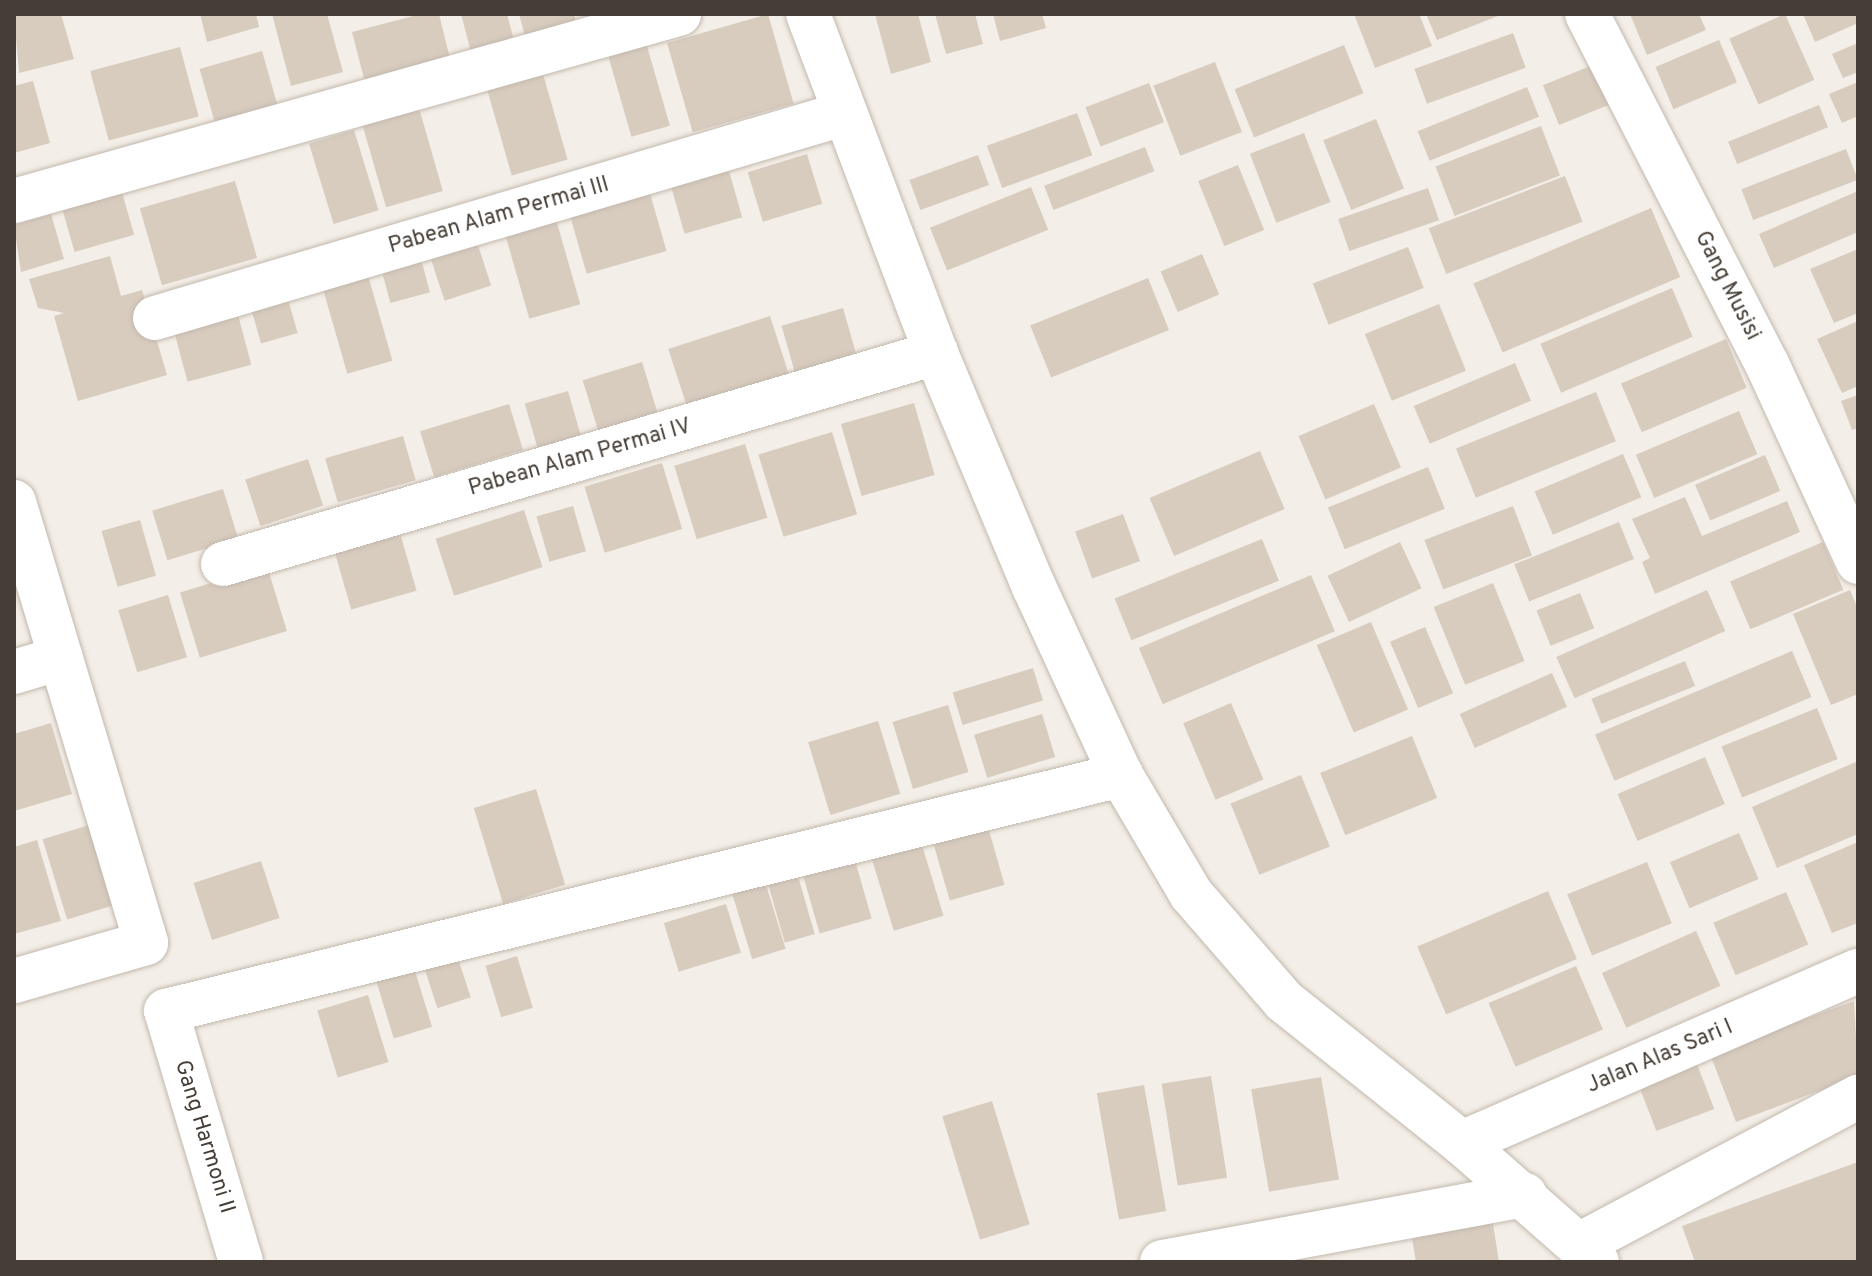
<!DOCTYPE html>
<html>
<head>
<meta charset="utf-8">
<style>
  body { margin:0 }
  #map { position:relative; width:1872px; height:1276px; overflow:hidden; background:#f3eee7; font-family:Overpass,sans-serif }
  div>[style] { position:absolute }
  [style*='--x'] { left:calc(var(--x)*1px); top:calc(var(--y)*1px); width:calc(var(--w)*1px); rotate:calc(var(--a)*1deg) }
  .building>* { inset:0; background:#d8ccbf; transform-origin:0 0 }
  .roads { filter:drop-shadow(0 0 2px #c2b8ad) drop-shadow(0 0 2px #c2b8ad) }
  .minor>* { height:44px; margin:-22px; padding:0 22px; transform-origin:22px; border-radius:22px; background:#fff }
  span { translate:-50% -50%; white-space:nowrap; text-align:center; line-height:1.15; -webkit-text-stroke:7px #fff; paint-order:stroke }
  .street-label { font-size:22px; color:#463e36 }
  .frame { position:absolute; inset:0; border:16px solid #463e36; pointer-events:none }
</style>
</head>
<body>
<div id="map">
  <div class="building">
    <div style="clip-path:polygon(14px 14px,61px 14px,74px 59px,19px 73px)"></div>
    <div style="clip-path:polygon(200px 14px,256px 14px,259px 27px,207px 42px)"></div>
    <div style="clip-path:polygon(272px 14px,327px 14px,343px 72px,291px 86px)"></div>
    <div style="clip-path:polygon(421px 14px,439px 14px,452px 67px,367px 90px,352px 32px)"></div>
    <div style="clip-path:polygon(461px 14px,507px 14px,514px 40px,471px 52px)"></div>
    <div style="clip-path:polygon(519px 14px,574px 14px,576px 22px,525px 36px)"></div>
    <div style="left:768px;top:14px;width:93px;height:105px;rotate:74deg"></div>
    <div style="clip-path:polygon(875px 14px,918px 14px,931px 62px,891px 74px)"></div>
    <div style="clip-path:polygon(935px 14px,975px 14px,983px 44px,946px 54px)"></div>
    <div style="clip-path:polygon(993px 14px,1042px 14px,1046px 28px,1000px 41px)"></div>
    <div style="clip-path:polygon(1354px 14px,1419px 14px,1432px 46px,1375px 68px)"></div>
    <div style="clip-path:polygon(1426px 14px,1503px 14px,1437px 40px)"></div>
    <div style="clip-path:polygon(1630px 14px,1699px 14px,1706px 30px,1647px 55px)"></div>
    <div style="left:1785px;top:14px;width:72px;height:61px;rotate:66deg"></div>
    <div style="clip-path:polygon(1803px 14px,1858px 14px,1858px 23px,1815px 42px)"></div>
    <div style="left:1513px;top:33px;width:37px;height:105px;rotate:70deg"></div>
    <div style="left:1719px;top:40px;width:46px;height:69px;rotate:67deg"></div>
    <div style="clip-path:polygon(1858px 43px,1858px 72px,1843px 78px,1832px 54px)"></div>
    <div style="left:1344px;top:45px;width:52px;height:118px;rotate:68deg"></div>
    <div style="left:647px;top:46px;width:83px;height:40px;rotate:74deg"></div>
    <div style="left:180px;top:47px;width:72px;height:93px;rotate:75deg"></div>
    <div style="left:262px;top:51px;width:59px;height:65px;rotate:74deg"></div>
    <div style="left:1215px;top:62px;width:75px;height:66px;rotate:69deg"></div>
    <div style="left:1593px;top:65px;width:43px;height:54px;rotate:68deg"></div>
    <div style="left:543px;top:74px;width:89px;height:58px;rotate:74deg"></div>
    <div style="clip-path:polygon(33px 81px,50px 143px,14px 153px,14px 86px)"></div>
    <div style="clip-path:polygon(1858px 82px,1858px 116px,1842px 123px,1829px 94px)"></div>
    <div style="left:1149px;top:83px;width:42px;height:68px;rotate:69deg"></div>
    <div style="left:1527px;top:87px;width:32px;height:118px;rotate:68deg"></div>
    <div style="left:415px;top:94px;width:101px;height:59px;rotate:74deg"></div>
    <div style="left:1819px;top:105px;width:24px;height:98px;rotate:68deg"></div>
    <div style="left:1077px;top:113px;width:45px;height:96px;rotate:70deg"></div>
    <div style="left:1376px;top:119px;width:75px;height:57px;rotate:68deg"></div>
    <div style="left:1541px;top:126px;width:53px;height:113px;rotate:69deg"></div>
    <div style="left:354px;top:130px;width:84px;height:47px;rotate:73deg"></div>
    <div style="left:1304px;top:133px;width:74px;height:58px;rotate:69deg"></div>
    <div style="left:1145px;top:147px;width:26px;height:108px;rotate:69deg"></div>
    <div style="left:1846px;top:149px;width:33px;height:112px;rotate:69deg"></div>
    <div style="left:807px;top:154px;width:52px;height:62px;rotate:73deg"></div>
    <div style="left:978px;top:155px;width:32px;height:73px;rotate:70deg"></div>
    <div style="left:1238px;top:165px;width:70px;height:43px;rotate:68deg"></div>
    <div style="left:729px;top:171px;width:48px;height:60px;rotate:74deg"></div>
    <div style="left:645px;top:176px;width:78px;height:83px;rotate:74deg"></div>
    <div style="left:1565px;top:176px;width:49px;height:146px;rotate:69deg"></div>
    <div style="left:235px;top:181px;width:80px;height:99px;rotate:74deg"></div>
    <div style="left:119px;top:182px;width:55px;height:62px;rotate:74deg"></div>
    <div style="left:1031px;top:187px;width:46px;height:109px;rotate:68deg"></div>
    <div style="left:1428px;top:188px;width:34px;height:95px;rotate:71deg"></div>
    <div style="clip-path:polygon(1858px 191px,1858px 232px,1774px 268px,1759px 234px)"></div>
    <div style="left:1651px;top:208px;width:75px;height:193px;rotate:67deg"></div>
    <div style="left:553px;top:209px;width:99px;height:53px;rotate:74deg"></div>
    <div style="clip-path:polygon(51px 214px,64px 259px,21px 272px,14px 225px)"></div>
    <div style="left:476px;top:239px;width:49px;height:49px;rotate:72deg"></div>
    <div style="left:417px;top:244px;width:50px;height:41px;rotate:75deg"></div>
    <div style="left:1408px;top:247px;width:44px;height:102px;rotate:69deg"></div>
    <div style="clip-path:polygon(1858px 249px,1858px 313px,1834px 323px,1810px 269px)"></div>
    <div style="left:1202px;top:254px;width:44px;height:45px;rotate:67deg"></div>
    <div style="clip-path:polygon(110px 256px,121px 296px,142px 290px,167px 375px,78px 401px,54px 316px,64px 313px,38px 308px,29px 279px)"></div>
    <div style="left:363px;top:258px;width:107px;height:47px;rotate:74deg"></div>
    <div style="left:1148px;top:278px;width:56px;height:127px;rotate:68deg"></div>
    <div style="left:283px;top:282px;width:53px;height:38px;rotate:74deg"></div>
    <div style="left:1672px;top:288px;width:53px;height:143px;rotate:67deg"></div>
    <div style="left:234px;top:300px;width:67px;height:66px;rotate:75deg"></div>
    <div style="left:1439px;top:304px;width:72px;height:80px;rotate:68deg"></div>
    <div style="left:843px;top:308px;width:53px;height:64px;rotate:74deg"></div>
    <div style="left:770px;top:316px;width:68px;height:107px;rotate:72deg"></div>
    <div style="clip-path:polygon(1858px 321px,1858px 386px,1842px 393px,1817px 339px)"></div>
    <div style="left:1726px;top:339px;width:53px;height:114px;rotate:67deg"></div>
    <div style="left:642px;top:362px;width:54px;height:62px;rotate:73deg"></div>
    <div style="left:1515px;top:363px;width:41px;height:110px;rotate:67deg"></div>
    <div style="left:568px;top:391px;width:56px;height:45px;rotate:74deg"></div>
    <div style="left:1596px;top:392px;width:53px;height:151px;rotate:68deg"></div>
    <div style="clip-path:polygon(1858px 395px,1858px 428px,1852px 430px,1841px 401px)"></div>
    <div style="left:914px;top:403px;width:75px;height:76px;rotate:74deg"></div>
    <div style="left:509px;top:404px;width:48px;height:93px;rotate:73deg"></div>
    <div style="left:1374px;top:404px;width:69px;height:82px;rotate:67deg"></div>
    <div style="left:1739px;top:411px;width:47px;height:112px;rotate:67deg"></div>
    <div style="left:832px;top:432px;width:86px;height:77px;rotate:73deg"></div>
    <div style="left:403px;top:436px;width:46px;height:81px;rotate:74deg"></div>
    <div style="left:745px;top:444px;width:77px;height:74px;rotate:73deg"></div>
    <div style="left:1260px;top:451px;width:63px;height:120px;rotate:67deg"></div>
    <div style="left:1623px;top:454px;width:47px;height:96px;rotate:67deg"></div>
    <div style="left:1765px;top:455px;width:39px;height:76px;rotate:67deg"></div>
    <div style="left:308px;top:459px;width:49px;height:66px;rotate:72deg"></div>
    <div style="left:662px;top:463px;width:69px;height:81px;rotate:73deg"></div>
    <div style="left:1428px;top:467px;width:45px;height:108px;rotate:68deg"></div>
    <div style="left:223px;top:489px;width:52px;height:74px;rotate:73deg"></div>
    <div style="clip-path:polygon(1685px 497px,1702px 536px,1787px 501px,1800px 532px,1655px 594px,1642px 562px,1650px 558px,1632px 519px)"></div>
    <div style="left:573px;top:506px;width:47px;height:38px;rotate:74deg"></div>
    <div style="left:1513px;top:506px;width:53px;height:95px;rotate:69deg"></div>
    <div style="left:524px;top:510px;width:60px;height:93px;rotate:72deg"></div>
    <div style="left:1123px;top:514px;width:50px;height:51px;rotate:70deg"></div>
    <div style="left:140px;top:520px;width:58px;height:40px;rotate:74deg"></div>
    <div style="left:1619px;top:522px;width:40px;height:113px;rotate:68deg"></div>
    <div style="left:400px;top:533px;width:60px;height:68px;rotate:74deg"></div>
    <div style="left:1262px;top:539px;width:45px;height:159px;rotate:68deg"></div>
    <div style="left:1400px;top:542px;width:51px;height:80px;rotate:65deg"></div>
    <div style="left:1823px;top:542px;width:52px;height:101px;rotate:67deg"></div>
    <div style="left:267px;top:566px;width:68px;height:91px;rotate:73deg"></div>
    <div style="left:1311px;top:575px;width:61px;height:187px;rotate:67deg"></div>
    <div style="left:1493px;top:583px;width:84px;height:64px;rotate:68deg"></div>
    <div style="left:1707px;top:590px;width:45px;height:165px;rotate:66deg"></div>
    <div style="clip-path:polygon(1850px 590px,1858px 609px,1858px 694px,1831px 705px,1793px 614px)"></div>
    <div style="left:1580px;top:593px;width:38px;height:47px;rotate:68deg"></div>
    <div style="left:168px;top:595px;width:65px;height:52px;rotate:73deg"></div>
    <div style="left:1371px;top:622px;width:95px;height:59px;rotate:67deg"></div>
    <div style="left:1425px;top:627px;width:72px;height:38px;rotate:67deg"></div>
    <div style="left:1792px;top:651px;width:50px;height:214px;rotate:67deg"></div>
    <div style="left:1685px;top:661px;width:27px;height:101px;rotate:68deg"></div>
    <div style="left:1033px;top:668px;width:34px;height:84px;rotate:73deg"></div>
    <div style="left:1552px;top:673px;width:37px;height:101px;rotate:66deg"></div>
    <div style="left:1231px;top:703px;width:83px;height:52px;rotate:67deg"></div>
    <div style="left:948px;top:705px;width:70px;height:58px;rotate:73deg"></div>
    <div style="left:1817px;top:708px;width:55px;height:103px;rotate:68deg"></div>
    <div style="left:1042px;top:714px;width:45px;height:71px;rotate:73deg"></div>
    <div style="left:878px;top:721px;width:76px;height:73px;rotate:73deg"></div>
    <div style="clip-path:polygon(51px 723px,72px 794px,14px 811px,14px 734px)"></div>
    <div style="left:1412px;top:736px;width:67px;height:99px;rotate:68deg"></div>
    <div style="left:1705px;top:757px;width:51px;height:95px;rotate:67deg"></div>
    <div style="clip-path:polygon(1858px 761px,1858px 834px,1777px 868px,1752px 807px)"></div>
    <div style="left:1301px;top:775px;width:77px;height:76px;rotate:68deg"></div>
    <div style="left:536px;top:789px;width:100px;height:65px;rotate:73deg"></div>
    <div style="left:99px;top:822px;width:84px;height:59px;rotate:73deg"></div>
    <div style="left:988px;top:827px;width:60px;height:57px;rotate:74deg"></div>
    <div style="left:1739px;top:833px;width:50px;height:75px;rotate:67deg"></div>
    <div style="clip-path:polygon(37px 840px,61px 921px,14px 934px,14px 847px)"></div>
    <div style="left:921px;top:842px;width:77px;height:52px;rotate:73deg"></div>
    <div style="clip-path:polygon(1858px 842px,1858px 923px,1832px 933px,1804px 865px)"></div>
    <div style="left:854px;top:857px;width:64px;height:54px;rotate:74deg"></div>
    <div style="left:261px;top:861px;width:60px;height:71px;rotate:72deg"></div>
    <div style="left:794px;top:862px;width:75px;height:31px;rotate:74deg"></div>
    <div style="left:1647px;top:862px;width:66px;height:86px;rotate:68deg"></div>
    <div style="left:764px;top:878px;width:74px;height:35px;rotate:73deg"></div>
    <div style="left:1548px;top:891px;width:74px;height:142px;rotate:67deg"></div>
    <div style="left:1786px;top:892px;width:57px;height:79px;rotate:67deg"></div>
    <div style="left:726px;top:904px;width:51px;height:65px;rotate:73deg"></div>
    <div style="left:1696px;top:931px;width:60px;height:103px;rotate:66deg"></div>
    <div style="left:454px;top:946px;width:54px;height:35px;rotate:72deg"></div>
    <div style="left:517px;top:956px;width:54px;height:33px;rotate:73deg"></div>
    <div style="left:411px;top:958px;width:72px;height:40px;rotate:73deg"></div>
    <div style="left:1576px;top:966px;width:69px;height:95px;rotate:67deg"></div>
    <div style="left:368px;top:995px;width:70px;height:53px;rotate:73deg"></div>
    <div style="clip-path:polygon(1854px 1001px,1858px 1076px,1736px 1122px,1710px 1054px)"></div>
    <div style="left:1692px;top:1051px;width:62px;height:62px;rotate:69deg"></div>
    <div style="left:1211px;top:1076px;width:103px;height:50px;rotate:81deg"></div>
    <div style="left:1321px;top:1077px;width:104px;height:71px;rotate:80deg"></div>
    <div style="left:1144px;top:1085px;width:128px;height:48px;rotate:80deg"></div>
    <div style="left:992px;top:1101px;width:129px;height:52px;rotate:73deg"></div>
    <div style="clip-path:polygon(1858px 1162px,1858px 1262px,1695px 1262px,1682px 1226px)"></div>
    <div style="clip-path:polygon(1492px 1218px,1499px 1262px,1416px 1262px,1411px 1232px)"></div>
  </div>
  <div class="roads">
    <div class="minor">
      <div style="--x:808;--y:14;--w:362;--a:69.3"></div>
      <div style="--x:936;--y:353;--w:254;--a:67.3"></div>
      <div style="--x:1034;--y:587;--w:207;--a:65.2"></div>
      <div style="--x:1121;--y:775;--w:138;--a:59.5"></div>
      <div style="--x:1191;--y:894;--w:142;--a:49"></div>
      <div style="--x:1284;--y:1001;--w:228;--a:38.6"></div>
      <div style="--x:1462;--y:1143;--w:180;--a:41.4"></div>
      <div style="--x:1587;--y:14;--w:394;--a:62.8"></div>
      <div style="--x:1767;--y:364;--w:218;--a:65.3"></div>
      <div style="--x:14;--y:201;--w:691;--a:-15.71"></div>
      <div style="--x:155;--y:318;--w:718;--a:-16.52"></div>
      <div style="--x:14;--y:502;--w:460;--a:73.3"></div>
      <div style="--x:146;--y:943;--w:137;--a:163.9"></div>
      <div style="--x:223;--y:564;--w:744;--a:-16.49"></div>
      <div style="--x:14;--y:672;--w:49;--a:-16.6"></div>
      <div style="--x:1462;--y:1143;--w:432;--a:-23.5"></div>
      <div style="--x:1581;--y:1244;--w:314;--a:-28"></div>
      <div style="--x:241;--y:1262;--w:262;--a:-106.6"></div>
      <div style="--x:166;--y:1011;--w:984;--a:-13.88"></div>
      <div style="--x:1162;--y:1262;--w:369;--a:-10.5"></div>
    </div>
  </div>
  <div class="street-label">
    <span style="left:499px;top:216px;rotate:-16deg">Pabean Alam Permai III</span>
    <span style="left:1727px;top:286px;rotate:63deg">Gang Musisi</span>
    <span style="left:580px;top:458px;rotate:-16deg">Pabean Alam Permai IV</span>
    <span style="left:1660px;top:1057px;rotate:-23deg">Jalan Alas Sari I</span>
    <span style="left:204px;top:1137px;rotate:73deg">Gang Harmoni II</span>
  </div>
  <div class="frame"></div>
</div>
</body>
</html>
